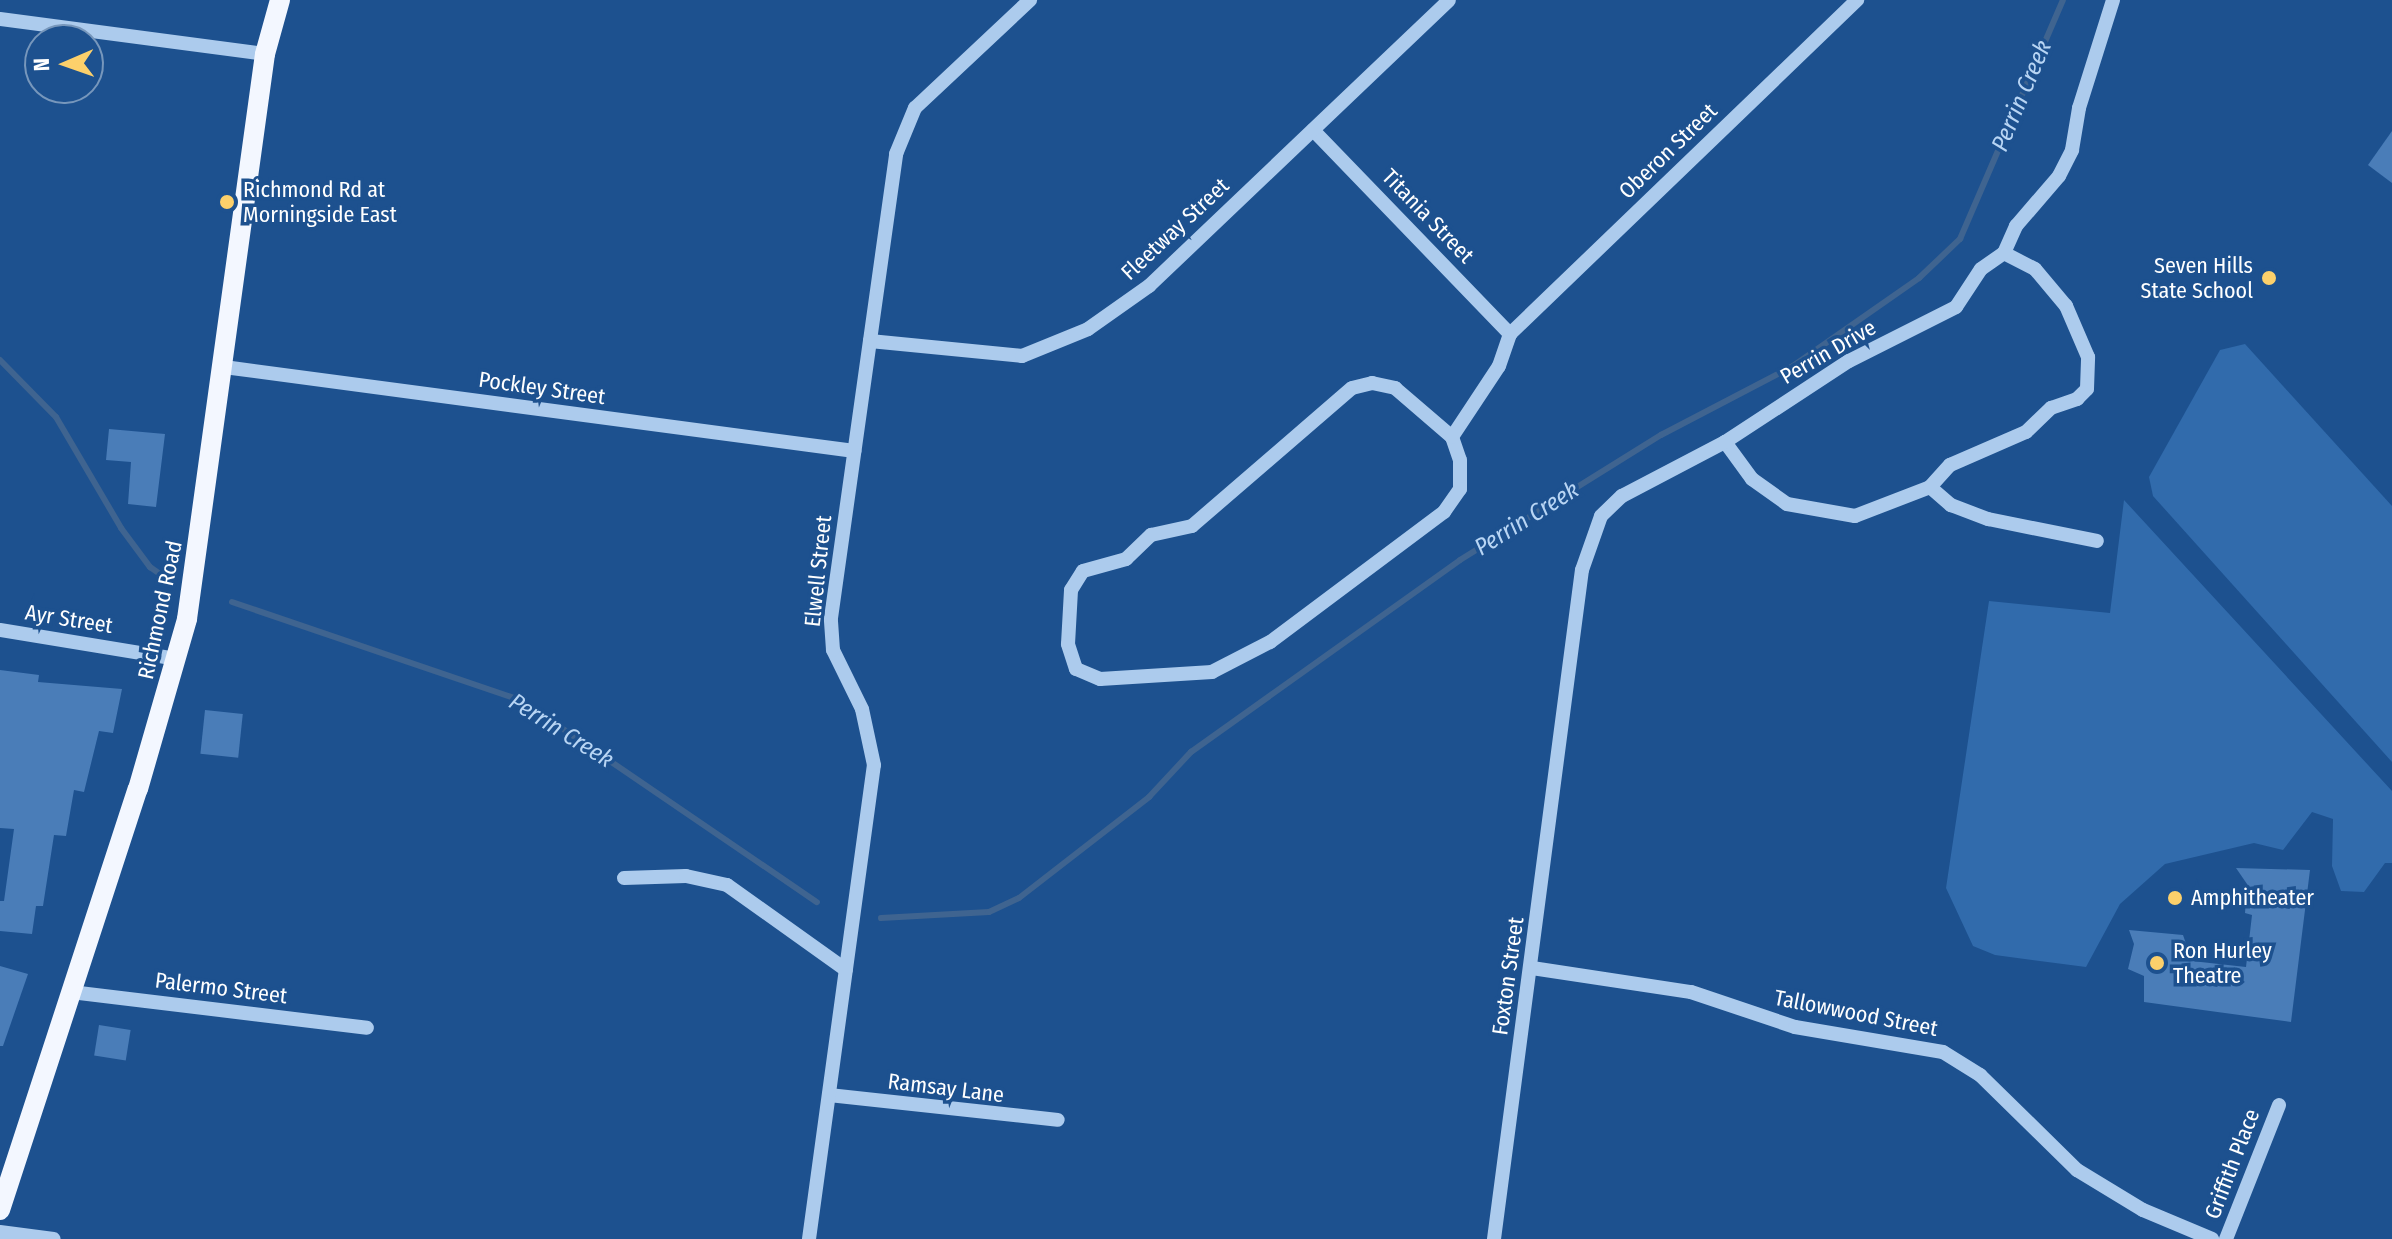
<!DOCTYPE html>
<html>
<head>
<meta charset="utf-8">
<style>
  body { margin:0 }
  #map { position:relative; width:2392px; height:1239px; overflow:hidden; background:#1d518f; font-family:"Fira Sans Condensed",sans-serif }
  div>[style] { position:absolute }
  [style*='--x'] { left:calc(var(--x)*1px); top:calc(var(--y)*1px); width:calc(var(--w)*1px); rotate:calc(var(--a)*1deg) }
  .green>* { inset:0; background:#316bac }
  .stream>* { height:6px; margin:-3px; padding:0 3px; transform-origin:3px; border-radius:3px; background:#3f6490 }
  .building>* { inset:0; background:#4a7db8; transform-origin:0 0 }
  .minor>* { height:14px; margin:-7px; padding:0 7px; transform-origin:7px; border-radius:7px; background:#accbed }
  .major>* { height:20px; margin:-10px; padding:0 10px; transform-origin:10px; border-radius:10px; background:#f3f7ff }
  .dots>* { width:22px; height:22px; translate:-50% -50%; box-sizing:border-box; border:4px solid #1d518f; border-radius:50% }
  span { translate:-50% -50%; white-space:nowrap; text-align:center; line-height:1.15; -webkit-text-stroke:7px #1d518f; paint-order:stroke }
  .street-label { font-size:22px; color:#fff }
  .poi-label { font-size:22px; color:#fff }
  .left { translate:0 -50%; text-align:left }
  .right { translate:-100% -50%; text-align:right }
  .water-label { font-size:24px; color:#b8d5f4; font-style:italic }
  .north { position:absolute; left:24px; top:24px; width:80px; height:80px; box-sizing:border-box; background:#1d518f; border:2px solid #7797bc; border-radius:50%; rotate:268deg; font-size:22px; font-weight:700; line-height:32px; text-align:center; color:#fff }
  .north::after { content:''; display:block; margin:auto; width:28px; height:36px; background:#fcd06b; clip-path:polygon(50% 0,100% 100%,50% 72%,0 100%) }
</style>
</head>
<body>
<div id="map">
  <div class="green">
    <div style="clip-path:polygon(2245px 344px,2392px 506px,2392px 762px,2153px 496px,2149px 477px,2220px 350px)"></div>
    <div style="clip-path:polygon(2124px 500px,2392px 791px,2392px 863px,2385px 863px,2364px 892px,2341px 891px,2332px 866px,2333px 819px,2312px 812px,2283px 850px,2254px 843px,2165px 864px,2120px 904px,2086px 967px,1995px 955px,1973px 946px,1946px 888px,1989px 601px,2110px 613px)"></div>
  </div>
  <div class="stream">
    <div style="--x:0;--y:360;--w:80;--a:45.5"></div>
    <div style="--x:56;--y:417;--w:129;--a:59.6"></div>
    <div style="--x:121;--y:528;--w:49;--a:53.4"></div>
    <div style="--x:150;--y:567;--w:19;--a:35"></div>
    <div style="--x:232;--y:602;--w:306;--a:18.8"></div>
    <div style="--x:522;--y:701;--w:357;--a:34.3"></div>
    <div style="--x:881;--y:918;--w:108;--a:-3.2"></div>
    <div style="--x:989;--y:912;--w:33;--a:-25"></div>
    <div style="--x:1019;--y:898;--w:165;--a:-37.8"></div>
    <div style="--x:1149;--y:797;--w:62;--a:-47"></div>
    <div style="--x:1191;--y:752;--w:330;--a:-35.5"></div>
    <div style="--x:1460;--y:560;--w:237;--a:-31.9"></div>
    <div style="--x:1661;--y:435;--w:149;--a:-27.6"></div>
    <div style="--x:1793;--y:366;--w:154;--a:-34.9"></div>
    <div style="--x:1919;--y:278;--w:57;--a:-43.6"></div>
    <div style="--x:1960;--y:239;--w:260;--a:-66.7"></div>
  </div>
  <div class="building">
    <div style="clip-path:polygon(2392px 131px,2392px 183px,2368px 165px)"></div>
    <div style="clip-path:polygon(109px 429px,165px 434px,156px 507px,128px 504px,131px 462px,106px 460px)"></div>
    <div style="clip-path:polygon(0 670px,39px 675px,38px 682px,122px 689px,113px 733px,99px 731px,84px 792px,74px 790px,66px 836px,54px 835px,43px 906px,36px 906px,32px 934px,0 931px,0 901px,4px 901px,14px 829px,0 828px)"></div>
    <div style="left:205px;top:710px;width:38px;height:44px;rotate:6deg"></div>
    <div style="clip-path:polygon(2236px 868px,2310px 870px,2291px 1022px,2144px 1002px,2144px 976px,2128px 969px,2134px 944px,2129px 930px,2183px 935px,2192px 961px,2246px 967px,2252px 915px,2245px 913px,2247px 884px)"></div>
    <div style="clip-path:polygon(0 966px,28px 974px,3px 1046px,0 1046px)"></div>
    <div style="left:99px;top:1025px;width:32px;height:31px;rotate:9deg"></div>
  </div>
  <div class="minor">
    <div style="--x:0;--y:19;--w:267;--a:7.5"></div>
    <div style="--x:1313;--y:130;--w:284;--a:46"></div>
    <div style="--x:870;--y:341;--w:153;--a:5.6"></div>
    <div style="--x:1022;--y:356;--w:71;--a:-22.2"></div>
    <div style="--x:1088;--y:329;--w:75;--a:-35.2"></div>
    <div style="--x:1149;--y:286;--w:414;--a:-43.6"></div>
    <div style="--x:224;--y:367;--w:636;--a:7.59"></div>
    <div style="--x:1372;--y:383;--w:24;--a:12"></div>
    <div style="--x:1395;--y:388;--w:75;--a:40.7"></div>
    <div style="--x:1452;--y:437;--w:24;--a:71"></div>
    <div style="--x:1460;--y:460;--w:29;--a:90"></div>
    <div style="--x:1460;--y:489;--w:28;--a:125"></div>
    <div style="--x:1444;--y:512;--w:217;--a:143.2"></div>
    <div style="--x:1270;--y:642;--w:65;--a:152.7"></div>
    <div style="--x:1212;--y:672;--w:112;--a:176.4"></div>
    <div style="--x:1100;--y:679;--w:26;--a:-157"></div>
    <div style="--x:1076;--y:669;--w:26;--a:-108"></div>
    <div style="--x:1068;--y:644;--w:54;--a:-86.8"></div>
    <div style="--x:1071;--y:590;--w:22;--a:-58"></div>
    <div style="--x:1083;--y:571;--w:45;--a:-15.6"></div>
    <div style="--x:1126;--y:559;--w:35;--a:-44"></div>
    <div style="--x:1151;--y:535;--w:42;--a:-12.4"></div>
    <div style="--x:1192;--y:526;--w:211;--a:-40.8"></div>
    <div style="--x:1352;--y:388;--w:21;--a:-14"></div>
    <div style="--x:1452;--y:437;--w:85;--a:-56.5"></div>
    <div style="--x:1499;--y:366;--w:34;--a:-71"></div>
    <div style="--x:1510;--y:334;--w:482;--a:-43.9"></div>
    <div style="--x:1725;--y:442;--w:46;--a:53.9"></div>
    <div style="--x:1752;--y:479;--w:43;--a:35.5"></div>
    <div style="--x:1787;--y:504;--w:69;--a:10"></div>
    <div style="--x:1855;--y:516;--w:80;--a:-21.1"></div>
    <div style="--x:1930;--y:487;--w:30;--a:-48"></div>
    <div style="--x:1950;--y:465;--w:83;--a:-23.5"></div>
    <div style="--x:2026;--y:432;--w:35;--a:-44"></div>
    <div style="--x:2051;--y:408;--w:28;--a:-19"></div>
    <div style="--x:2077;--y:399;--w:14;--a:-45"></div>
    <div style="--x:2087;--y:389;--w:32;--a:-88"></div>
    <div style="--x:2088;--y:357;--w:56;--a:-113.3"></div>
    <div style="--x:2066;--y:306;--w:48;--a:-130"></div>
    <div style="--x:2035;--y:269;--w:35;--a:-153"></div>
    <div style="--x:1930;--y:487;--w:28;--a:41"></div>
    <div style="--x:1951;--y:505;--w:40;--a:21"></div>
    <div style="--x:1988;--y:519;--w:111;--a:11.4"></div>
    <div style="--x:0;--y:630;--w:180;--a:9.3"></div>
    <div style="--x:624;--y:878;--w:62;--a:-1.8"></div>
    <div style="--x:686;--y:876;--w:42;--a:12.4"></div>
    <div style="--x:727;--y:885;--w:146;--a:35.5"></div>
    <div style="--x:1532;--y:968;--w:161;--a:8.6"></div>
    <div style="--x:1691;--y:992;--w:110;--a:18.6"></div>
    <div style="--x:1795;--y:1027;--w:150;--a:9.6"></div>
    <div style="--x:1943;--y:1052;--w:44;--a:31.9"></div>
    <div style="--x:1980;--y:1075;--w:136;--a:44.4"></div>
    <div style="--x:2077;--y:1170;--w:77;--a:31.2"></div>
    <div style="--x:2143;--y:1210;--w:75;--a:22.8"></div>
    <div style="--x:71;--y:992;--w:298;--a:6.9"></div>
    <div style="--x:829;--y:1095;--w:230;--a:6.2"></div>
    <div style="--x:0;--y:1232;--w:54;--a:7.4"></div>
    <div style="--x:809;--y:1239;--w:478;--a:-82.2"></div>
    <div style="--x:874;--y:765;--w:57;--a:-102.1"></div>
    <div style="--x:862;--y:709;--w:66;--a:-116.2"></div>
    <div style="--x:833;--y:650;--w:32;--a:-94"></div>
    <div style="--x:831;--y:618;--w:469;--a:-82"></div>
    <div style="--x:896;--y:154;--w:50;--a:-67.6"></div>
    <div style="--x:915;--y:108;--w:158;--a:-43.2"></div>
    <div style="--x:1494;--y:1239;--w:675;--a:-82.51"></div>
    <div style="--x:1582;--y:570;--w:57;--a:-70.6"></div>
    <div style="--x:1601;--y:516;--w:29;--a:-44"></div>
    <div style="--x:1622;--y:496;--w:116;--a:-27.7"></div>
    <div style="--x:1725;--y:442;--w:148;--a:-33.2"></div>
    <div style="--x:1849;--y:361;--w:120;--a:-26.8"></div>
    <div style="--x:1956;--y:307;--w:45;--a:-56.7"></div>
    <div style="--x:1981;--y:269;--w:28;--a:-35"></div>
    <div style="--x:2004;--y:253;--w:30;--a:-66"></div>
    <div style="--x:2016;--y:226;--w:66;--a:-49.3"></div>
    <div style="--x:2059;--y:176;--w:29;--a:-63"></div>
    <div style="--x:2072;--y:150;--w:43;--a:-80.5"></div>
    <div style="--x:2079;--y:108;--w:113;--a:-72.5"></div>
    <div style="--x:2226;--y:1239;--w:144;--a:-68.4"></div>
  </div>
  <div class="major">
    <div style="--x:0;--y:1210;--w:443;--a:-71.9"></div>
    <div style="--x:138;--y:789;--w:177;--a:-73.9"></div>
    <div style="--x:187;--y:619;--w:570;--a:-82.14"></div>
    <div style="--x:265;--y:54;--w:56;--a:-74.5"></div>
  </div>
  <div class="dots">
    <div style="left:227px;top:202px;background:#fcd06b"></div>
    <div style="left:2269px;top:278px;background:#fcd06b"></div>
    <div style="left:2175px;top:898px;background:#fcd06b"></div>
    <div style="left:2157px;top:963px;background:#fcd06b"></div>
  </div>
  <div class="street-label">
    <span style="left:1668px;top:151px;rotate:-44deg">Oberon Street</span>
    <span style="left:1428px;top:216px;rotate:46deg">Titania Street</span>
    <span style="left:1175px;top:229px;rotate:-43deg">Fleetway Street</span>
    <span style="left:1828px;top:352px;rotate:-30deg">Perrin Drive</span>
    <span style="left:542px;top:388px;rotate:8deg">Pockley Street</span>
    <span style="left:818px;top:571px;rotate:-84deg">Elwell Street</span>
    <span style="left:160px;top:610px;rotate:-78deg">Richmond Road</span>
    <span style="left:69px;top:619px;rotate:9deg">Ayr Street</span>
    <span style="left:1508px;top:976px;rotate:-82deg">Foxton Street</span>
    <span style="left:221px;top:988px;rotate:7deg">Palermo Street</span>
    <span style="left:1856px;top:1013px;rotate:11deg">Tallowwood Street</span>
    <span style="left:946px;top:1088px;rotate:7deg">Ramsay Lane</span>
    <span style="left:2232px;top:1164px;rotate:-69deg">Griffith Place</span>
  </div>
  <div class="poi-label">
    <span class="left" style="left:243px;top:202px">Richmond Rd at<br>Morningside East</span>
    <span class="right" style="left:2253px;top:278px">Seven Hills<br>State School</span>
    <span class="left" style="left:2191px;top:898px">Amphitheater</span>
    <span class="left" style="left:2173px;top:963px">Ron Hurley<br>Theatre</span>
  </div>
  <div class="water-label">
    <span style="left:2022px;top:96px;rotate:-67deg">Perrin Creek</span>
    <span style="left:1527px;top:519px;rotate:-32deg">Perrin Creek</span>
    <span style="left:561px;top:731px;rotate:32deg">Perrin Creek</span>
  </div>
  <div class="north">N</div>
</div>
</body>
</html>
